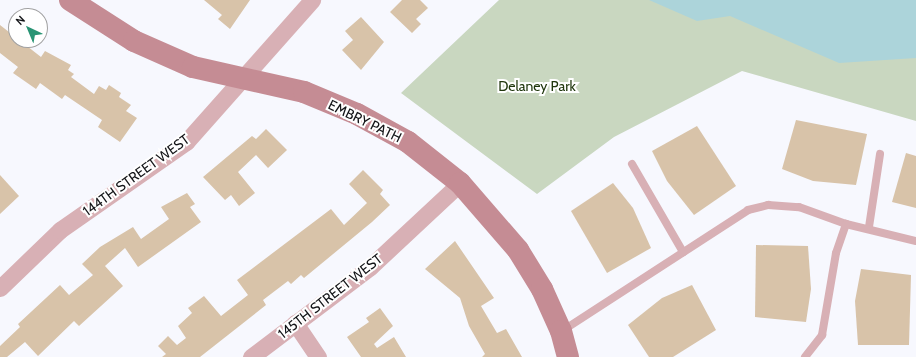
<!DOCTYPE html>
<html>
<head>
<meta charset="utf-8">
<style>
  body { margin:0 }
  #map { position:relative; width:916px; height:357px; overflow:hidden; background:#f7f8fe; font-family:Cabin,sans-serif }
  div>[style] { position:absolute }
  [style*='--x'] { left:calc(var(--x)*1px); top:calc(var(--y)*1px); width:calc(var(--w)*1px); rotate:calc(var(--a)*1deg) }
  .green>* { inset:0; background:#c9d7c0 }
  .water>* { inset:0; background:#acd4da }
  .building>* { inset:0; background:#d8c3a9 }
  .lane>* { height:8px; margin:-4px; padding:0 4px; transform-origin:4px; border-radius:4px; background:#d8b0b5 }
  .street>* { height:17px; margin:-8.5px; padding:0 8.5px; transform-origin:8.5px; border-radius:8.5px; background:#d8b0b5 }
  .secondary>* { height:22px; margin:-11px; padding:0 11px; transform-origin:11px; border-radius:11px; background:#c58c94 }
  span { translate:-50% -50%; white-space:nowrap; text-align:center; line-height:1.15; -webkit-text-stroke:4px #fff; paint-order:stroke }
  .park-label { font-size:14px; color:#20370d }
  .street-label { font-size:14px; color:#131417 }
  .north { position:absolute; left:8px; top:8px; width:40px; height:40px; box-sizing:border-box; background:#fff; border:1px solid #a1a1a2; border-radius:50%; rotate:316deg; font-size:11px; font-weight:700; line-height:16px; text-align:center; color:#131417 }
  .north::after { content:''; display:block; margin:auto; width:14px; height:18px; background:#299474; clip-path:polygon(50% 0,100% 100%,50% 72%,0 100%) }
</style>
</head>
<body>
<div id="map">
  <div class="green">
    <div style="clip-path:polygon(499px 0,916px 0,916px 121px,742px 71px,614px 137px,537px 194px,401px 93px)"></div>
  </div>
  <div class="water">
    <div style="clip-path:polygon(649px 0,916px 0,916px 58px,839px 63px,730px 16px,697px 21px)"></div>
  </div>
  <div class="building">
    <div style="clip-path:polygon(204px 0,250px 0,230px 29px,218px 19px,222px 15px)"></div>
    <div style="clip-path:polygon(402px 0,420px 0,428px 8px,416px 19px,421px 24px,412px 33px,390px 12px)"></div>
    <div style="clip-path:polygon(361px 17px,384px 42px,361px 70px,342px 50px,353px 40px,345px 31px)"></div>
    <div style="clip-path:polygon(0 25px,41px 57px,45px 51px,71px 65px,68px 70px,74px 74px,71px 77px,94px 94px,99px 86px,106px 90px,109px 85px,121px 93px,119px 97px,131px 105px,126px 111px,137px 118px,120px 142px,98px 127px,102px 120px,65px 95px,62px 99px,40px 83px,36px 89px,13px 73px,18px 67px,0 53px)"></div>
    <div style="clip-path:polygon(796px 120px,867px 134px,856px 185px,813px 181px,782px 169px)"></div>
    <div style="clip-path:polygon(697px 126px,736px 186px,694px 215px,667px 181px,652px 151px)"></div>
    <div style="clip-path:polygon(266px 129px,287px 150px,268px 168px,256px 155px,238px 172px,255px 193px,239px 206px,231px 195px,225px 200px,203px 177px,252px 136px,256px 139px)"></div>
    <div style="clip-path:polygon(906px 153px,916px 156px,916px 208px,892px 202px)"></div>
    <div style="clip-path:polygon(363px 170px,383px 190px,380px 194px,390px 205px,372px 222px,304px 278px,301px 275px,291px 284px,288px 281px,263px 300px,266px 305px,200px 357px,162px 357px,166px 354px,158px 346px,168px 336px,177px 345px,186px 338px,178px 326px,192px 313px,188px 308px,204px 296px,221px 316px,248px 295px,237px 280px,331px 209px,344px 225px,367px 203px,349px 184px)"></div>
    <div style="clip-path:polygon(0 175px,19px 196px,0 214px)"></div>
    <div style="clip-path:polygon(613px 183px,633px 208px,651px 248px,607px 273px,571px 211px)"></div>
    <div style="clip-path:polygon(187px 193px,195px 204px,190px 207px,201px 222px,138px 267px,125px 248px,105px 266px,123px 286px,79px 326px,74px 321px,38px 356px,25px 342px,7px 357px,0 357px,0 346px,20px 327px,18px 324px,60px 285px,69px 295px,93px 275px,82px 264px,100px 247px,133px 227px,141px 239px,169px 219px,161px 207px)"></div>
    <div style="clip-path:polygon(455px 241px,494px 298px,481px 306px,497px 333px,506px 329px,522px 357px,482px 357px,485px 354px,469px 326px,460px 298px,425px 269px)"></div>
    <div style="clip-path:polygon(756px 245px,808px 246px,811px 289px,806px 322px,755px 317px)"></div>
    <div style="clip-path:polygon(861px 269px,911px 275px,909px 345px,858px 345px,855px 301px)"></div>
    <div style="clip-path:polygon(692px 285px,716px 330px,673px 357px,649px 357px,628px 325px,662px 298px)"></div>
    <div style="clip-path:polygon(380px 308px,393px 326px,374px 344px,377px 348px,394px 337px,406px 357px,361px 357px,347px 337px,369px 322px,366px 318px)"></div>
  </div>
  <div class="lane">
    <div style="--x:632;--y:164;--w:102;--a:59.9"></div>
    <div style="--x:869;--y:227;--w:74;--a:-81.4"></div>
    <div style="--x:562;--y:331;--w:222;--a:-33"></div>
    <div style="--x:748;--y:210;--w:21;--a:-14"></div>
    <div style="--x:768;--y:205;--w:31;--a:4"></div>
    <div style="--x:799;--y:207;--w:50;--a:19.9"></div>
    <div style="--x:846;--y:224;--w:72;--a:13.7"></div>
    <div style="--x:805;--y:357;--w:28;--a:-52"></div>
    <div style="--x:822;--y:335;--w:83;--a:-80.3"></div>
    <div style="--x:836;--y:253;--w:31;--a:-71"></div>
  </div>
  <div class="street">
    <div style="--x:0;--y:288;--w:83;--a:-44"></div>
    <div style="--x:60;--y:230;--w:154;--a:-34.9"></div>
    <div style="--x:186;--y:142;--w:190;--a:-48.4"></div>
    <div style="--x:295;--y:323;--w:41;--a:55.9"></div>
    <div style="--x:251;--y:357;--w:149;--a:-37.1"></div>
    <div style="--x:370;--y:267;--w:123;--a:-43"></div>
  </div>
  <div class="secondary">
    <div style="--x:70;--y:0;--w:76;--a:32.6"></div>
    <div style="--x:134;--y:41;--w:64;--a:23.8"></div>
    <div style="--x:193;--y:67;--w:114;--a:12.7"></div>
    <div style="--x:304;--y:92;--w:57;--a:22.5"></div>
    <div style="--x:357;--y:114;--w:58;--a:28.8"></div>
    <div style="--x:408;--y:142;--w:66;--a:38.3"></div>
    <div style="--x:460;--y:183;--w:89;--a:49.1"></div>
    <div style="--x:518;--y:250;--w:46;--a:58.4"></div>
    <div style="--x:542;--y:289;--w:46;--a:65.7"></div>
    <div style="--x:561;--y:331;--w:27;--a:75"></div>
  </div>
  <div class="park-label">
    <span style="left:537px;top:86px">Delaney Park</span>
  </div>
  <div class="street-label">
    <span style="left:365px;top:121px;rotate:26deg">EMBRY PATH</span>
    <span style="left:136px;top:175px;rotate:-36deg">144TH STREET WEST</span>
    <span style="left:330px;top:296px;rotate:-38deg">145TH STREET WEST</span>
  </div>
  <div class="north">N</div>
</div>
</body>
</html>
